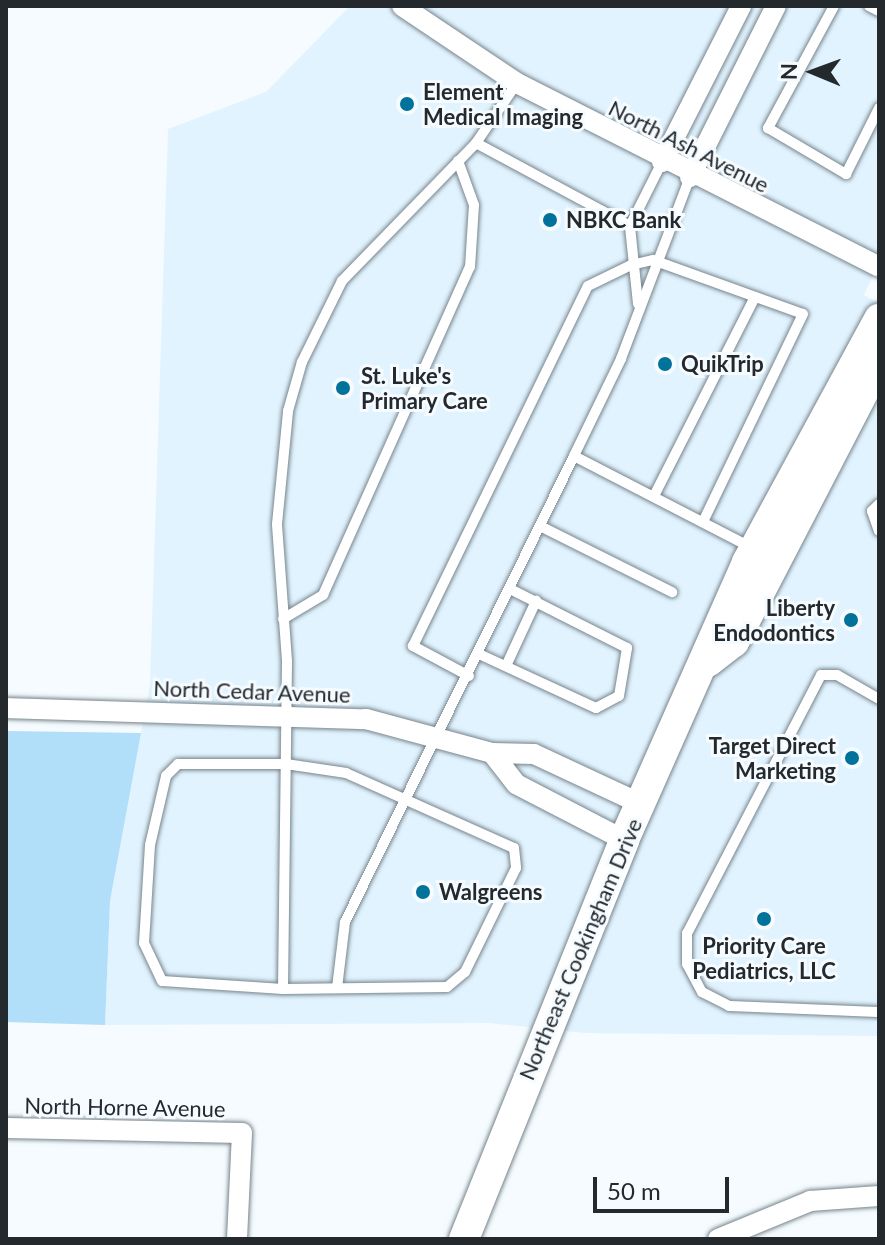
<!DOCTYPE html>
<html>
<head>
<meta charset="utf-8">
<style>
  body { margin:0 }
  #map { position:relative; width:885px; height:1245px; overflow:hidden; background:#f5fbfe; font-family:Lato,sans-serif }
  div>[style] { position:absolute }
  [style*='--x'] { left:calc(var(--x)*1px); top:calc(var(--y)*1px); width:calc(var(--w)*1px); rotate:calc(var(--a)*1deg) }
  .built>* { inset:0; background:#e1f3fe }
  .green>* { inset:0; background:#b1def8 }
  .roads { filter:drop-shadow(0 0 2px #77848c) drop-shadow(0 0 2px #77848c) }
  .service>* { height:10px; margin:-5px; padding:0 5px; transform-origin:5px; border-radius:5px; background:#fff }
  .minor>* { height:20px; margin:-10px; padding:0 10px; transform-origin:10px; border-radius:10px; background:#fff }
  .primary>* { height:30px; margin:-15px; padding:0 15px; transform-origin:15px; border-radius:15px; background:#fff }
  .dots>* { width:22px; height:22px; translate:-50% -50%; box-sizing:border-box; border:4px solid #f5fbfe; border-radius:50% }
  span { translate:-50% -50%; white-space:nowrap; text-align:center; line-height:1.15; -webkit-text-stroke:6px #f5fbfe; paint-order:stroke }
  .poi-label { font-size:22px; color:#24292d; font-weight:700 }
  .left { translate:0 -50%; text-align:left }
  .right { translate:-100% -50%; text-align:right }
  .street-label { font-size:22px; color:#24292d }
  .frame { position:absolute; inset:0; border:8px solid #24292d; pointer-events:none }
  .north { position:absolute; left:773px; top:32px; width:80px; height:80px; -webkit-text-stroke:6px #f5fbfe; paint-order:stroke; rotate:271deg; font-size:22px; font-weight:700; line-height:32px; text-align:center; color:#24292d }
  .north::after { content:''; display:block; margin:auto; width:28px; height:36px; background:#24292d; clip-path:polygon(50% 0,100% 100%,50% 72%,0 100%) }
  .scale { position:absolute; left:593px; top:1177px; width:136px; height:36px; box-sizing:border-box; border:4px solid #24292d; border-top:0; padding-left:10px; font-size:24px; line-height:28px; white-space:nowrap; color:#24292d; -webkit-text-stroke:6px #f5fbfe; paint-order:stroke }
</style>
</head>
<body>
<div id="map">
  <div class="built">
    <div style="clip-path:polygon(350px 6px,879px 6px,879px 262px,864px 295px,879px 303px,879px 1036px,585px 1033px,489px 1023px,105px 1025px,110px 901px,150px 684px,168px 129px,266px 92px)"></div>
  </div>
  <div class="green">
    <div style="clip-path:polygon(6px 731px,141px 733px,110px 901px,105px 1025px,6px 1022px)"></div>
  </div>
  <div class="roads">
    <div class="service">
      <div style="--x:834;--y:6;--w:139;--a:118.4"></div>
      <div style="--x:768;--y:128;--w:91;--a:30.5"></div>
      <div style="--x:846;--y:174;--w:74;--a:-63.4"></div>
      <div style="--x:869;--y:6;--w:11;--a:27"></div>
      <div style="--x:517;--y:83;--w:73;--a:124.3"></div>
      <div style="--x:476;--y:143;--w:175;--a:28.3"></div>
      <div style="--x:690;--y:177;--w:195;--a:110.8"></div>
      <div style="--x:621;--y:359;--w:108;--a:115.9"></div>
      <div style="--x:574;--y:456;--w:200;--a:27.3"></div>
      <div style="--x:638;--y:304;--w:78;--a:-95.9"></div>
      <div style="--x:630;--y:226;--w:72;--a:-63.4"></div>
      <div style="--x:654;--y:496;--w:223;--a:-63.1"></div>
      <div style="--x:879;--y:504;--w:10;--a:135"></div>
      <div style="--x:872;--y:511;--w:21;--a:71"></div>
      <div style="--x:540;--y:526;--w:148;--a:26.6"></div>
      <div style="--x:283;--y:619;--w:47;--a:-31"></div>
      <div style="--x:323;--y:595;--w:359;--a:-65.9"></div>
      <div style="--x:470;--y:267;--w:62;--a:-86.3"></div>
      <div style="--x:474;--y:205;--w:47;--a:-110"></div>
      <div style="--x:479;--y:654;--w:129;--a:24.8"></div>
      <div style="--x:596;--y:708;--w:26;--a:-28"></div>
      <div style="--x:619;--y:696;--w:49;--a:-80.5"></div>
      <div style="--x:627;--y:648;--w:131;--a:-153.2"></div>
      <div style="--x:506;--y:666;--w:72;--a:-65.2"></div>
      <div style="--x:469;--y:676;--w:64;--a:-151.8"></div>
      <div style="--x:413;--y:646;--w:400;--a:-64.1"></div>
      <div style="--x:588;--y:286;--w:48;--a:-26"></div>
      <div style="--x:631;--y:265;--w:23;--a:-13"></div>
      <div style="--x:653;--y:260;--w:159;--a:19.8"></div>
      <div style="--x:803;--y:314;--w:231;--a:115.7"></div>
      <div style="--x:879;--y:699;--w:48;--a:-150.3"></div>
      <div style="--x:837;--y:675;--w:16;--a:180"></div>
      <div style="--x:821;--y:675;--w:291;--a:117.4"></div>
      <div style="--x:687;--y:933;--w:31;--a:90"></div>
      <div style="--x:687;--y:964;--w:32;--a:62"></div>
      <div style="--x:702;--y:992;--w:30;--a:27"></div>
      <div style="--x:729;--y:1006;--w:150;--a:2.3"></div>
      <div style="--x:178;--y:764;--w:108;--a:0"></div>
      <div style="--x:286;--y:764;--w:61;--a:8.5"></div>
      <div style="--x:346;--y:773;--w:184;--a:24.1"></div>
      <div style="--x:514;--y:848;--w:20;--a:84"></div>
      <div style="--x:516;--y:868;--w:116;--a:116.1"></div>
      <div style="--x:465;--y:972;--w:23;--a:140"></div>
      <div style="--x:447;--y:987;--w:164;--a:179.3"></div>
      <div style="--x:283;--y:989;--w:121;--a:-176.2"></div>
      <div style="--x:162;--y:981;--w:42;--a:-115.3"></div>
      <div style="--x:144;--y:943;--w:98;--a:-86.5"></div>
      <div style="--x:150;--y:845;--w:71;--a:-76.9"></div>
      <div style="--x:166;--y:776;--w:17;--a:-45"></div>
      <div style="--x:337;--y:988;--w:66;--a:-83.1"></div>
      <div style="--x:345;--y:922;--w:519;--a:-63.83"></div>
      <div style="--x:283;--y:989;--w:328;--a:-89.3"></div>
      <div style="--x:287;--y:661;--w:137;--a:-94.2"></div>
      <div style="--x:277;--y:524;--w:114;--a:-84.4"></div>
      <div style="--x:288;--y:411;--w:51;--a:-74.1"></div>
      <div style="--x:302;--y:362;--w:90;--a:-63.7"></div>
      <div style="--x:342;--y:281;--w:192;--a:-45.8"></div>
    </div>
    <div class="minor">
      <div style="--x:402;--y:6;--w:138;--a:33.8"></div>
      <div style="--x:517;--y:83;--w:406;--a:26.9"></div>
      <div style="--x:662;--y:162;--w:175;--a:-63.1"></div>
      <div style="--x:690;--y:177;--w:191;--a:-63.3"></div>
      <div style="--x:6;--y:708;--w:360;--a:1.8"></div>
      <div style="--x:366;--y:719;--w:131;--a:15.1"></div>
      <div style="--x:492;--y:753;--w:42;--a:1.4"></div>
      <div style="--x:534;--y:754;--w:118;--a:25"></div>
      <div style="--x:492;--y:753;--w:39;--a:52"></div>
      <div style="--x:516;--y:784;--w:122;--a:27.4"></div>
      <div style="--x:6;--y:1128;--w:236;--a:1.2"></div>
      <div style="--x:242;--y:1133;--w:106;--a:92.7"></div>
      <div style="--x:718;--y:1239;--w:100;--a:-22.4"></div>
      <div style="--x:810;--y:1201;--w:69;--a:-4.1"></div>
    </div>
    <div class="primary">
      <div style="--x:708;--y:662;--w:33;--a:-38"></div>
      <div style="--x:734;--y:642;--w:315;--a:-62.6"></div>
      <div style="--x:464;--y:1239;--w:430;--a:-68.1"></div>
      <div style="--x:624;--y:840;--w:304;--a:-66.1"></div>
      <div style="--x:747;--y:562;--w:277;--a:-61.5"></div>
    </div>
  </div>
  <div class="dots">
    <div style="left:407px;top:104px;background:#00729c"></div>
    <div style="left:550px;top:220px;background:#00729c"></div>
    <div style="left:665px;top:364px;background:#00729c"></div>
    <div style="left:343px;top:388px;background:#00729c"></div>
    <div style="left:851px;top:620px;background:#00729c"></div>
    <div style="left:852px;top:758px;background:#00729c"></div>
    <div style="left:423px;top:892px;background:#00729c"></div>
    <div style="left:764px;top:919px;background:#00729c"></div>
  </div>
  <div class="poi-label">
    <span class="left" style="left:423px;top:104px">Element<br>Medical Imaging</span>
    <span class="left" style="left:566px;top:220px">NBKC Bank</span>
    <span class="left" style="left:681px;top:364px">QuikTrip</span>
    <span class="left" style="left:361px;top:388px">St. Luke's<br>Primary Care</span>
    <span class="right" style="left:835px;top:620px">Liberty<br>Endodontics</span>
    <span class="right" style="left:836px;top:758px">Target Direct<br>Marketing</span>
    <span class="left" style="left:439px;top:892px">Walgreens</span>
    <span style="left:764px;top:958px">Priority Care<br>Pediatrics, LLC</span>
  </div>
  <div class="street-label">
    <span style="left:689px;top:146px;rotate:27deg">North Ash Avenue</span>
    <span style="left:252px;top:691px;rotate:2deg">North Cedar Avenue</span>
    <span style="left:580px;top:949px;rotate:-67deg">Northeast Cookingham Drive</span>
    <span style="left:125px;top:1107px;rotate:1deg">North Horne Avenue</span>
  </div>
  <div class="frame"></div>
  <div class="north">N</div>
  <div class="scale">50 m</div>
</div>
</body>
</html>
